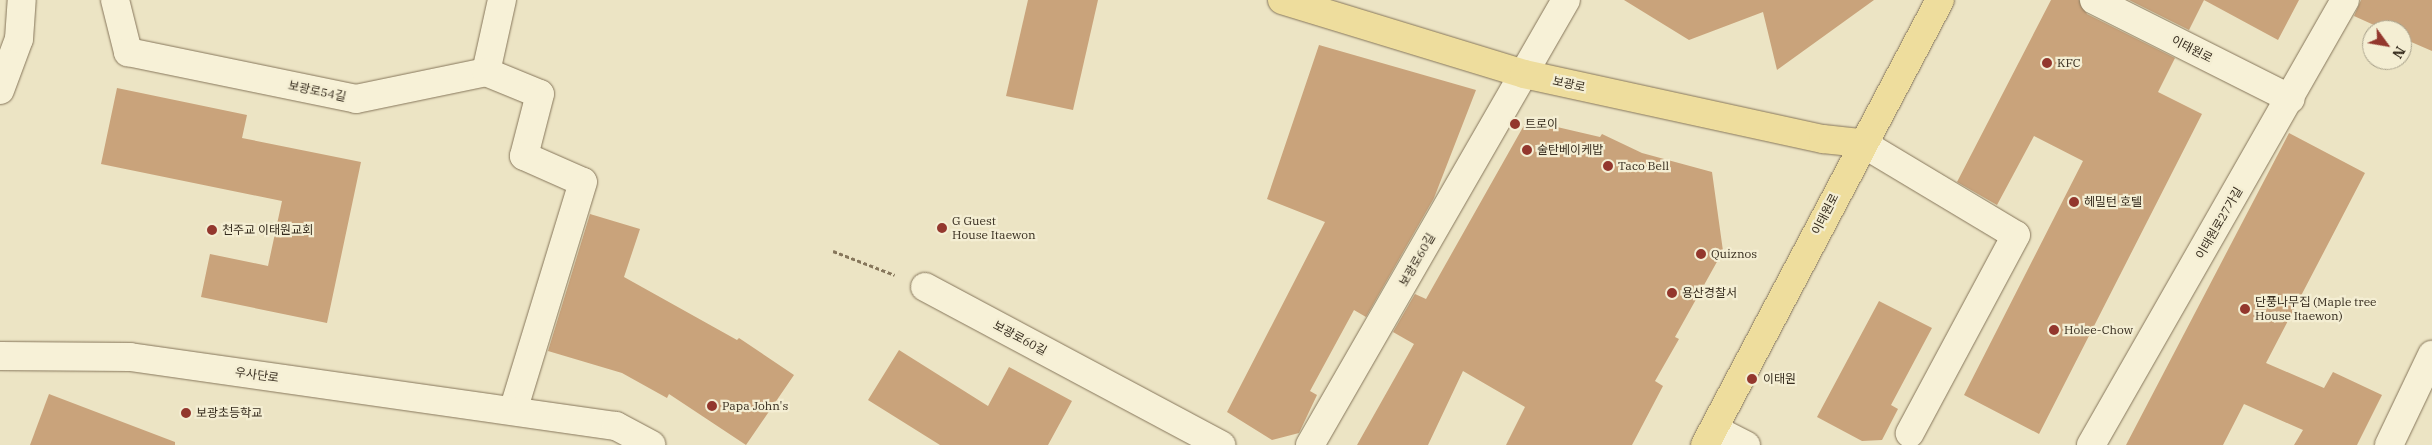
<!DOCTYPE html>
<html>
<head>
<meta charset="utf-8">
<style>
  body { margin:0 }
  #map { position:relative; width:2432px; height:445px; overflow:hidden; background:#ece4c4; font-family:"IBM Plex Serif","Noto Sans KR",serif }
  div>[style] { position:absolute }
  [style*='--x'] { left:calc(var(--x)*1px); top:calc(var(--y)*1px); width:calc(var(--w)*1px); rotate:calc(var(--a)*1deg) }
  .building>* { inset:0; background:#c9a37b }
  .path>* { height:3px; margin-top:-1.5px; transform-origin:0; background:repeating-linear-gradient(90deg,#86765b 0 4px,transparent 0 6.5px) }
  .roads { filter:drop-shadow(0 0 1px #86765b) drop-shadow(0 0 1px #86765b) }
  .minor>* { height:28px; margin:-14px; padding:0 14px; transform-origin:14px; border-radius:14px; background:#f7f1d7 }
  .major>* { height:28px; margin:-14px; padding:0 14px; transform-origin:14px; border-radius:14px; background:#eedd9d }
  .dots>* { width:14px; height:14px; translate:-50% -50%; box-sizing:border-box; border:2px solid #f4eed3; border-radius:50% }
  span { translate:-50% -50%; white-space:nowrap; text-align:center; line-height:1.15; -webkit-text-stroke:4.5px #f4eed3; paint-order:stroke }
  .street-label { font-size:12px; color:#372d1f }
  .poi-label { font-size:12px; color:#372d1f }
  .left { translate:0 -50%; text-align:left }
  .north { position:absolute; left:2362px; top:20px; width:50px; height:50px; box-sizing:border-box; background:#f4eed3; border:1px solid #a8a18b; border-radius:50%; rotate:122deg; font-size:14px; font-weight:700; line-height:20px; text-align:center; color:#372d1f }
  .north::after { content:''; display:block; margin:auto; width:18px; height:22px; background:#93372d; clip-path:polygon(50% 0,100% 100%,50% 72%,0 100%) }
</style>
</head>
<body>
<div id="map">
  <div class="building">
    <div style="clip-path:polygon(1028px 0,1098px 0,1073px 110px,1006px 96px)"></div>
    <div style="clip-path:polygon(1624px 0,1874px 0,1777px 70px,1763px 12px,1689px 40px)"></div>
    <div style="clip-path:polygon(2051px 0,2079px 0,2087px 14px,2175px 58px,2158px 92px,2202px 114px,2039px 434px,1964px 395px,2083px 161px,2034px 136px,1997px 205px,1957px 182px)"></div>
    <div style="clip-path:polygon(2129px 0,2299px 0,2278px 40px,2204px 0,2189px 30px)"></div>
    <div style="clip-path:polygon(2361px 0,2432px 0,2432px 51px,2402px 38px,2402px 30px,2385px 30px,2354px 16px)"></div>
    <div style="clip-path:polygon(1319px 45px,1476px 90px,1434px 198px,1366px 317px,1354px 310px,1310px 391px,1317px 395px,1299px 433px,1272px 440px,1227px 412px,1325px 222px,1267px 199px)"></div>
    <div style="clip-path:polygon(117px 88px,247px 115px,242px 138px,361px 162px,327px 323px,201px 297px,210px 254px,268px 266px,282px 201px,101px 164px)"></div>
    <div style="clip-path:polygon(1527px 120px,1600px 137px,1602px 134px,1642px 153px,1712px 172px,1723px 251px,1675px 337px,1679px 339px,1655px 381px,1663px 386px,1632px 445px,1506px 445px,1525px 407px,1463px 371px,1428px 445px,1357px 445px,1414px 344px,1393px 332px,1415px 294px,1426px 299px)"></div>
    <div style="clip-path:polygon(2289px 133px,2365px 173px,2266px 363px,2324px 388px,2333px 372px,2382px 395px,2357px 445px,2294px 445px,2303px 430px,2244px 404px,2223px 445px,2126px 445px)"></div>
    <div style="clip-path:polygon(590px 214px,640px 229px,624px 277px,737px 340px,739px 338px,794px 375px,746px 445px,669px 394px,667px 398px,622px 373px,548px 351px)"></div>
    <div style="clip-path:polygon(1879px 301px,1932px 328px,1891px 405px,1898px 409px,1882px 440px,1862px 441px,1817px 417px)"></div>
    <div style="clip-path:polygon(899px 350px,988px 406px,1009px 367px,1072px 401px,1048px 445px,940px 445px,868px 400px)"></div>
    <div style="clip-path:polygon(49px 394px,175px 442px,175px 445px,30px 445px)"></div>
  </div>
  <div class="path">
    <div style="--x:833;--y:251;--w:66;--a:21.2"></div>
  </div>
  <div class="roads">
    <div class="minor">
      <div style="--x:115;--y:0;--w:54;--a:76"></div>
      <div style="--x:128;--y:52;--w:233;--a:11.6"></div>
      <div style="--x:356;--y:99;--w:133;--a:-11.7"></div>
      <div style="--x:486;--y:72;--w:74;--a:-77.5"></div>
      <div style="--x:2094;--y:0;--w:220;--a:26.7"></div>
      <div style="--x:486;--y:72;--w:58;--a:22.2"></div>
      <div style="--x:540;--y:94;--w:64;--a:104.5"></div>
      <div style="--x:524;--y:156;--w:64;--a:23.8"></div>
      <div style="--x:583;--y:182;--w:239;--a:107"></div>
      <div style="--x:0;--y:90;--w:54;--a:-69.6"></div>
      <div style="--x:19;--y:39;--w:39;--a:-86"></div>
      <div style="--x:1862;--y:143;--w:179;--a:30.9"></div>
      <div style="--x:2016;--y:235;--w:225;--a:118.2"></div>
      <div style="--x:925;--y:287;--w:336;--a:28.1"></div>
      <div style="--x:0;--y:356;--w:130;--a:0.4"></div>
      <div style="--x:130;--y:357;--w:491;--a:8.1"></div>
      <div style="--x:616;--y:426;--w:40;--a:28"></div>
      <div style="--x:1714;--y:429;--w:36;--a:27"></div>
      <div style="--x:1310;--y:445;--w:513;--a:-60.09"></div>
      <div style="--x:2091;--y:445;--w:512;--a:-60.28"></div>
      <div style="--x:2389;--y:445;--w:100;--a:-64.5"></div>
    </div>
    <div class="major">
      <div style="--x:1282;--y:0;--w:253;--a:17"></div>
      <div style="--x:1524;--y:74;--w:306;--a:12.3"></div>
      <div style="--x:1823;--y:139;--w:39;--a:6"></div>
      <div style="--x:1705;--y:445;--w:503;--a:-62.16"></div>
    </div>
  </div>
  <div class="dots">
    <div style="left:2047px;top:63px;background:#93372d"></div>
    <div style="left:1515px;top:124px;background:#93372d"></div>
    <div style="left:1527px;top:150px;background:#93372d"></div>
    <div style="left:1608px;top:166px;background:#93372d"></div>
    <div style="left:2074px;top:202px;background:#93372d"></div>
    <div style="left:942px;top:228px;background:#93372d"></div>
    <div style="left:212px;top:230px;background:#93372d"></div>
    <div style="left:1701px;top:254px;background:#93372d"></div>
    <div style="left:1672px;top:293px;background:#93372d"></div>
    <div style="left:2245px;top:309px;background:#93372d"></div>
    <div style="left:2054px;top:330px;background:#93372d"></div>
    <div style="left:1752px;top:379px;background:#93372d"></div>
    <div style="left:712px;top:406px;background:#93372d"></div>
    <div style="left:186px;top:413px;background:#93372d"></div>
  </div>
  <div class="street-label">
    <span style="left:2192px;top:49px;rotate:27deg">이태원로</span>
    <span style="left:1569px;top:84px;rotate:12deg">보광로</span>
    <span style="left:317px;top:91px;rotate:12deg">보광로54길</span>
    <span style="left:1825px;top:214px;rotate:-63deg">이태원로</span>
    <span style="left:2219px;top:223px;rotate:-60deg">이태원로27가길</span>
    <span style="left:1417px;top:260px;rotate:-60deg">보광로60길</span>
    <span style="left:1020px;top:338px;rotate:28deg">보광로60길</span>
    <span style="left:257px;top:375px;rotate:8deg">우사단로</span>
  </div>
  <div class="poi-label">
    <span class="left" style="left:2057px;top:63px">KFC</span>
    <span class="left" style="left:1525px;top:124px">트로이</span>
    <span class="left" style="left:1537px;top:150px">술탄베이케밥</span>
    <span class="left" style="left:1618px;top:166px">Taco Bell</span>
    <span class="left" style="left:2084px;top:202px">헤밀턴 호텔</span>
    <span class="left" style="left:952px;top:228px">G Guest<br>House Itaewon</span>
    <span class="left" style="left:222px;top:230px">천주교 이태원교회</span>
    <span class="left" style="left:1711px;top:254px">Quiznos</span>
    <span class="left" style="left:1682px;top:293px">용산경찰서</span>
    <span class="left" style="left:2255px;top:309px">단풍나무집 (Maple tree<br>House Itaewon)</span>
    <span class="left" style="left:2064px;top:330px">Holee-Chow</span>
    <span class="left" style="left:1763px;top:379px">이태원</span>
    <span class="left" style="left:722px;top:406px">Papa John's</span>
    <span class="left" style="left:196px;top:413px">보광초등학교</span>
  </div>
  <div class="north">N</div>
</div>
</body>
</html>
